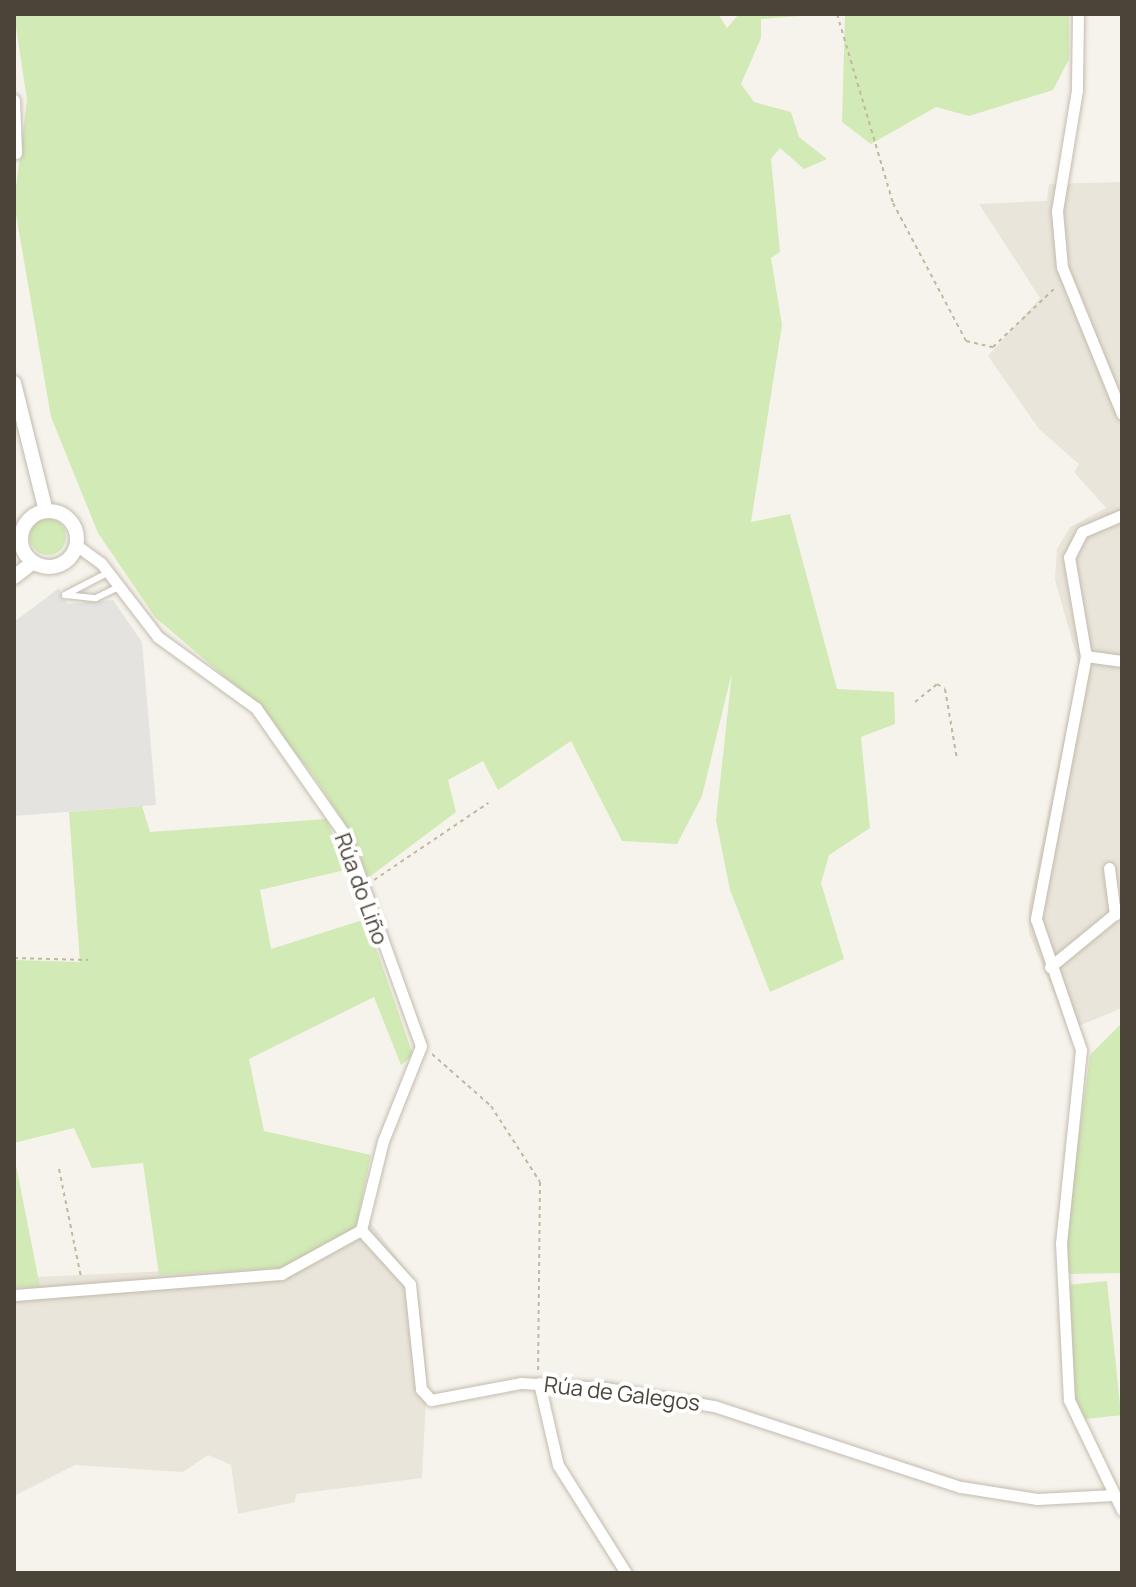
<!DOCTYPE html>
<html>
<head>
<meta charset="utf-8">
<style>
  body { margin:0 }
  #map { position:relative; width:1136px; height:1587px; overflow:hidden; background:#f6f3ec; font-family:Manrope,sans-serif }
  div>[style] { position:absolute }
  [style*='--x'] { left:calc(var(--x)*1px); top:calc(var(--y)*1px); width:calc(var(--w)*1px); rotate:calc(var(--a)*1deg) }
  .residential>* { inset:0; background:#eae5da }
  .green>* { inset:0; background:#d2eab5; transform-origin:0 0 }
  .round { border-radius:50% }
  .parking>* { inset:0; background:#e5e3e0 }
  .path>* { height:2px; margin-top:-1px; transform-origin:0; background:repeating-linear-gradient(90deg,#c4b79f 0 4px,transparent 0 8px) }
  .roads { filter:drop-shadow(0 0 2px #c2bbae) drop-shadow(0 0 2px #c2bbae) }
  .service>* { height:6px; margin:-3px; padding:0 3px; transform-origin:3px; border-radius:3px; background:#fff }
  .minor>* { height:11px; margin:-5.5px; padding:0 5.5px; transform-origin:5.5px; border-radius:5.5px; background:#fff }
  .tertiary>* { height:14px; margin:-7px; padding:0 7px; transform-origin:7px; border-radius:7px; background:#fff }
  .tertiary>.ring { margin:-7px; padding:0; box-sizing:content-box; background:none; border:14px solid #fff; border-radius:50% }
  span { translate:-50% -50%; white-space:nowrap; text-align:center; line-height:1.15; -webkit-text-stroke:8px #fff; paint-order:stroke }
  .street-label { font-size:22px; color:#4b4439 }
  .frame { position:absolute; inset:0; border:16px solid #4b4439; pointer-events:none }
</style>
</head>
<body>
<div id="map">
  <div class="residential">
    <div style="clip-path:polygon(1122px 182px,1122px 1008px,1069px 1030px,1029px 933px,1029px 905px,1079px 665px,1055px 580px,1057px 549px,1070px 527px,1106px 508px,1074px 472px,1079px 464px,1039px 429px,988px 356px,1040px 298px,979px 204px,1047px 201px,1049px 184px)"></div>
    <div style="clip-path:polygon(367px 1218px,413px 1279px,420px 1301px,427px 1378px,422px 1478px,296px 1494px,295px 1502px,238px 1514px,231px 1465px,208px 1455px,183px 1472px,75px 1465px,14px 1496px,14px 1278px,167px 1271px)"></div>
  </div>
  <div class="green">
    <div style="clip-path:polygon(14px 14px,718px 14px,727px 28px,739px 14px,823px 14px,761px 19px,761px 38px,741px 84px,754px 102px,791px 112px,799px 137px,827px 159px,804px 169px,780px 148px,771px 159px,780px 252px,771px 258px,782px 325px,751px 522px,790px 514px,837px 689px,894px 692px,895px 724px,861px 737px,870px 828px,829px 855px,821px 883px,844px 959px,770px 992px,730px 890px,716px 820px,732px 672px,702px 796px,677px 844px,622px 841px,571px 741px,498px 790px,483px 761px,448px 780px,456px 812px,368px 878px,353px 836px,313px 775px,254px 702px,155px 617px,98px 533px,51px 417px,14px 203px,27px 100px)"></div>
    <div style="clip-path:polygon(845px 14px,1069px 14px,1069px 59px,1053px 90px,969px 116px,936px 107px,871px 144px,842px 122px)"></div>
    <div class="round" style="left:30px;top:519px;width:36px;height:36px"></div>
    <div style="clip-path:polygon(142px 806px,150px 832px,326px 819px,349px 869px,260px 890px,271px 949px,366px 919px,413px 1055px,401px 1065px,374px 997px,249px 1059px,264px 1131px,371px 1155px,356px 1228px,290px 1267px,159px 1275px,143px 1163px,92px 1168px,74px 1128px,14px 1143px,14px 960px,80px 962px,69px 812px)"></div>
    <div style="clip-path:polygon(1122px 1023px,1122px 1273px,1068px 1274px,1067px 1223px,1090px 1055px)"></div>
    <div style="clip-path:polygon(14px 1156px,18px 1175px,40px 1287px,14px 1287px)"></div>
    <div style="left:1107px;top:1281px;width:135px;height:44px;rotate:84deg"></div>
  </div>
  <div class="parking">
    <div style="clip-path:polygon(59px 588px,67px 604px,113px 600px,142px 642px,156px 805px,14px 816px,14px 622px)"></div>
  </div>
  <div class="path">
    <div style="--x:837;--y:14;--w:197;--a:73.5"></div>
    <div style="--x:893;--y:203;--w:156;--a:62.1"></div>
    <div style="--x:966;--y:341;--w:28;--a:13"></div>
    <div style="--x:993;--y:347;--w:87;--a:-43.6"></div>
    <div style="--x:915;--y:702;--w:28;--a:-39"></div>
    <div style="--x:937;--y:684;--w:9;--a:32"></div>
    <div style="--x:945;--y:689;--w:71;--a:80.3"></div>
    <div style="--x:374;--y:880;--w:138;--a:-34"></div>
    <div style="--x:14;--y:958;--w:74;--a:1.5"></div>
    <div style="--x:432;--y:1054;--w:79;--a:41.4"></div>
    <div style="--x:491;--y:1106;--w:90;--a:57.2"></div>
    <div style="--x:540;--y:1182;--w:188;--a:90.6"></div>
    <div style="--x:59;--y:1169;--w:110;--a:78.5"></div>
  </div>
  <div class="roads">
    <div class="service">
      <div style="--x:65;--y:595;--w:31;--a:6"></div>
      <div style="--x:96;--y:598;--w:25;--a:-26"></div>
      <div style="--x:65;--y:595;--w:50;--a:-27.6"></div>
    </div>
    <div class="minor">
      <div style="--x:1078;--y:14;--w:76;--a:90.8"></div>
      <div style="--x:1077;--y:90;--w:123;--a:99.4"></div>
      <div style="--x:1057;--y:211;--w:56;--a:84.9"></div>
      <div style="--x:1062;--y:267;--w:159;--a:67.8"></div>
      <div style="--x:14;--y:100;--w:53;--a:87.8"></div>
      <div style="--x:1122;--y:515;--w:43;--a:157"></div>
      <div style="--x:1082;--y:532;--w:28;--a:117"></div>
      <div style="--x:1069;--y:557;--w:100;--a:80.3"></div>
      <div style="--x:1086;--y:656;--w:268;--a:100.8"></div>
      <div style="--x:1036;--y:919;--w:139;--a:71"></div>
      <div style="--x:1081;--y:1050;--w:194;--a:95.9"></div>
      <div style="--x:1061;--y:1243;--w:157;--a:87.1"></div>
      <div style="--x:1069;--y:1400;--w:122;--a:64.3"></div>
      <div style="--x:76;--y:545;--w:31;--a:36"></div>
      <div style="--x:101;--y:563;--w:93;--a:52.4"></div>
      <div style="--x:158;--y:637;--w:121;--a:35.9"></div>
      <div style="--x:256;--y:708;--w:155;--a:55"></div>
      <div style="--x:345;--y:835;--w:224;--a:70.2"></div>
      <div style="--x:421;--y:1046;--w:102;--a:111.8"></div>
      <div style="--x:383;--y:1141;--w:92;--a:103.9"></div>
      <div style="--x:1086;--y:656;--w:36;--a:8"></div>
      <div style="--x:1109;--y:868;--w:47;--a:82.7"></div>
      <div style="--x:1050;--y:967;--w:93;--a:-39.3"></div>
      <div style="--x:361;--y:1230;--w:73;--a:47.8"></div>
      <div style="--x:410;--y:1284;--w:106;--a:84"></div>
      <div style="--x:421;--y:1389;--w:15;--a:48"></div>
      <div style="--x:431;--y:1400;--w:92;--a:-10.7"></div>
      <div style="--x:521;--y:1383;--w:84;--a:3.4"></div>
      <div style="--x:605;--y:1388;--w:110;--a:9.4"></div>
      <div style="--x:714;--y:1406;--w:260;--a:18.2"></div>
      <div style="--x:961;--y:1487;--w:77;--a:9"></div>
      <div style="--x:1037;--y:1499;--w:77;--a:-3"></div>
      <div style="--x:14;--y:1295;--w:268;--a:-4.5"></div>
      <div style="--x:281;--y:1274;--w:91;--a:-28.8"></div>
      <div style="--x:539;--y:1383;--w:84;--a:77"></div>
      <div style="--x:558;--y:1465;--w:128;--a:57.8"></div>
    </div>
    <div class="tertiary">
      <div style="--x:14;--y:383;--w:132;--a:76"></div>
      <div class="ring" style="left:21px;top:511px;width:42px;height:42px"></div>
      <div style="--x:14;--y:577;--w:24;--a:-38"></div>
    </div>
  </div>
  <div class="street-label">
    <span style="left:361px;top:889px;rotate:70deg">Rúa do Liño</span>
    <span style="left:622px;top:1394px;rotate:7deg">Rúa de Galegos</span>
  </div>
  <div class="frame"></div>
</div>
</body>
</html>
